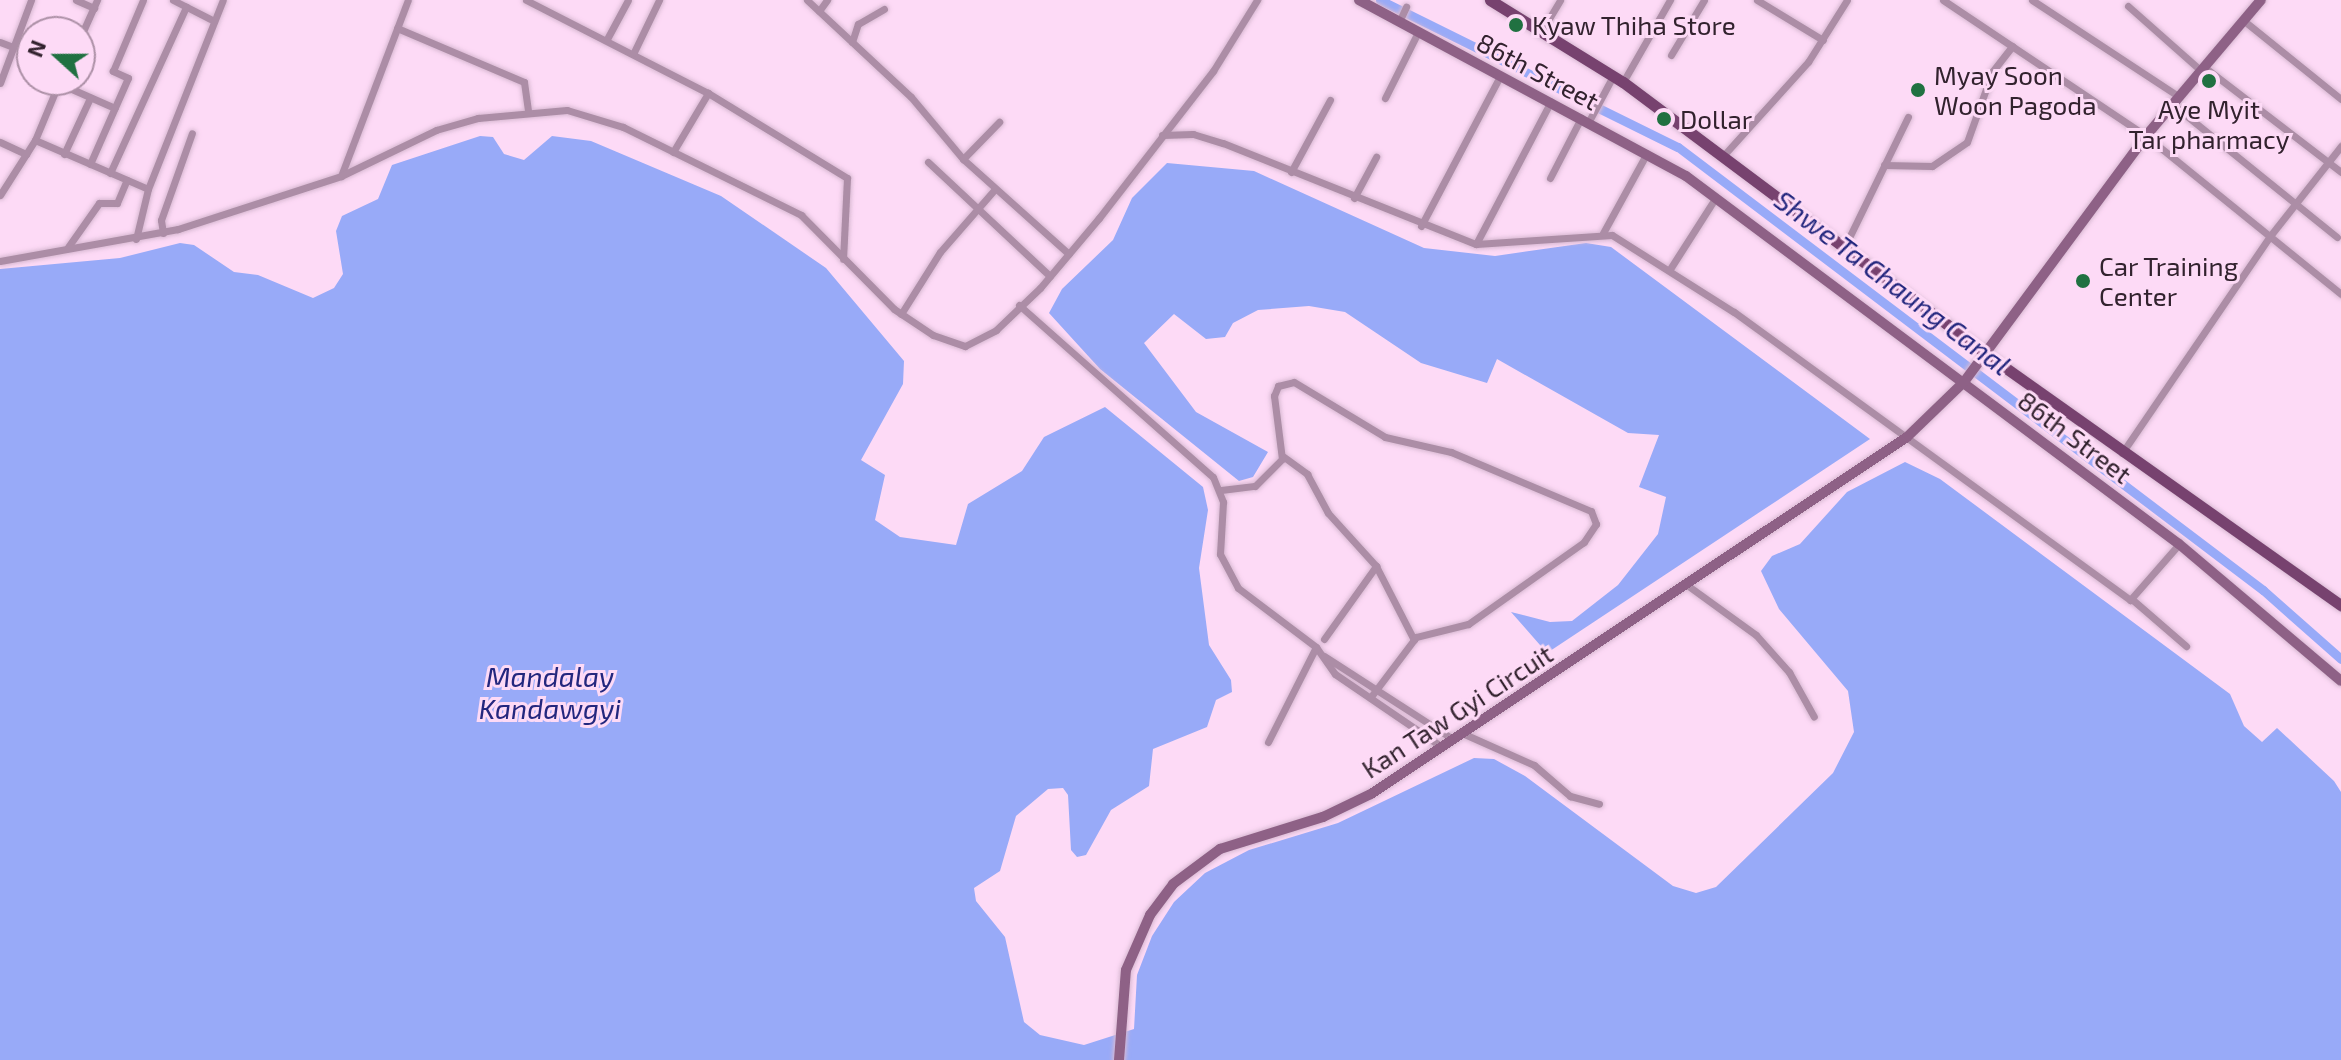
<!DOCTYPE html>
<html>
<head>
<meta charset="utf-8">
<style>
  body { margin:0 }
  #map { position:relative; width:2341px; height:1060px; overflow:hidden; background:#fddaf6; font-family:"Exo 2",sans-serif }
  div>[style] { position:absolute }
  [style*='--x'] { left:calc(var(--x)*1px); top:calc(var(--y)*1px); width:calc(var(--w)*1px); rotate:calc(var(--a)*1deg) }
  .water>* { inset:0; background:#98aaf8 }
  .canal>* { height:9px; margin:-4.5px; padding:0 4.5px; transform-origin:4.5px; border-radius:4.5px; background:#98aaf8 }
  .roads { filter:drop-shadow(0 0 2px #d8b9d2) drop-shadow(0 0 2px #d8b9d2) }
  .street>* { height:7px; margin:-3.5px; padding:0 3.5px; transform-origin:3.5px; border-radius:3.5px; background:#ac8da6 }
  .secondary>* { height:10px; margin:-5px; padding:0 5px; transform-origin:5px; border-radius:5px; background:#8e6186 }
  .primary>* { height:11px; margin:-5.5px; padding:0 5.5px; transform-origin:5.5px; border-radius:5.5px; background:#77426f }
  .dots>* { width:22px; height:22px; translate:-50% -50%; box-sizing:border-box; border:4px solid #fddaf6; border-radius:50% }
  span { translate:-50% -50%; white-space:nowrap; text-align:center; line-height:1.15; -webkit-text-stroke:6px #fddaf6; paint-order:stroke }
  .poi-label { font-size:26px; color:#32222e }
  .left { translate:0 -50%; text-align:left }
  .street-label { font-size:26px; color:#32222e }
  .water-label { font-size:28px; color:#23277e; font-style:italic }
  .north { position:absolute; left:16px; top:16px; width:80px; height:80px; box-sizing:border-box; background:#fddaf6; border:2px solid #ac90a6; border-radius:50%; rotate:291deg; font-size:22px; font-weight:700; line-height:32px; text-align:center; color:#32222e }
  .north::after { content:''; display:block; margin:auto; width:28px; height:36px; background:#207141; clip-path:polygon(50% 0,100% 100%,50% 72%,0 100%) }
</style>
</head>
<body>
<div id="map">
  <div class="water">
    <div style="clip-path:polygon(480px 136px,493px 137px,504px 154px,524px 160px,552px 136px,591px 141px,721px 196px,826px 268px,904px 361px,903px 384px,861px 460px,885px 475px,875px 520px,900px 537px,956px 545px,968px 504px,1022px 471px,1044px 437px,1105px 407px,1203px 487px,1208px 510px,1199px 568px,1209px 645px,1231px 680px,1232px 692px,1216px 700px,1207px 727px,1153px 749px,1149px 786px,1111px 810px,1086px 855px,1077px 857px,1071px 850px,1068px 795px,1063px 788px,1048px 789px,1016px 816px,1000px 871px,974px 888px,976px 901px,1005px 937px,1024px 1022px,1040px 1035px,1084px 1045px,1134px 1029px,1137px 975px,1152px 936px,1174px 902px,1205px 873px,1249px 850px,1338px 823px,1474px 758px,1494px 759px,1525px 776px,1673px 886px,1696px 893px,1716px 887px,1833px 773px,1854px 732px,1848px 691px,1779px 609px,1761px 571px,1772px 556px,1800px 544px,1847px 492px,1905px 462px,1940px 479px,2230px 694px,2244px 726px,2262px 742px,2277px 728px,2334px 781px,2341px 792px,2341px 1060px,0 1060px,0 269px,120px 258px,180px 243px,194px 245px,234px 272px,258px 275px,313px 298px,334px 288px,343px 274px,336px 231px,342px 216px,378px 199px,392px 165px)"></div>
    <div style="clip-path:polygon(1167px 163px,1254px 171px,1424px 248px,1495px 256px,1586px 243px,1611px 247px,1870px 439px,1547px 653px,1511px 612px,1550px 622px,1572px 621px,1618px 585px,1658px 534px,1666px 497px,1639px 487px,1659px 435px,1628px 433px,1497px 359px,1487px 383px,1421px 363px,1345px 312px,1309px 306px,1258px 310px,1233px 323px,1225px 337px,1206px 339px,1174px 314px,1144px 343px,1196px 412px,1268px 452px,1253px 477px,1239px 481px,1100px 369px,1049px 313px,1062px 289px,1113px 240px,1132px 198px)"></div>
  </div>
  <div class="canal">
    <div style="--x:1380;--y:0;--w:332;--a:26.3"></div>
    <div style="--x:1678;--y:147;--w:734;--a:37.14"></div>
    <div style="--x:2263;--y:590;--w:104;--a:41.5"></div>
  </div>
  <div class="roads">
    <div class="street">
      <div style="--x:76;--y:0;--w:20;--a:24"></div>
      <div style="--x:173;--y:0;--w:46;--a:27.1"></div>
      <div style="--x:526;--y:0;--w:204;--a:27.1"></div>
      <div style="--x:708;--y:93;--w:163;--a:31.4"></div>
      <div style="--x:847;--y:178;--w:81;--a:92.8"></div>
      <div style="--x:807;--y:0;--w:142;--a:43"></div>
      <div style="--x:911;--y:97;--w:81;--a:50"></div>
      <div style="--x:963;--y:159;--w:142;--a:41.9"></div>
      <div style="--x:1757;--y:0;--w:77;--a:31.2"></div>
      <div style="--x:1943;--y:0;--w:244;--a:33.8"></div>
      <div style="--x:2146;--y:136;--w:251;--a:39"></div>
      <div style="--x:2032;--y:0;--w:175;--a:33.3"></div>
      <div style="--x:2128;--y:6;--w:96;--a:41.6"></div>
      <div style="--x:819;--y:11;--w:14;--a:-54"></div>
      <div style="--x:2243;--y:20;--w:126;--a:38.9"></div>
      <div style="--x:1399;--y:22;--w:17;--a:-65"></div>
      <div style="--x:397;--y:28;--w:138;--a:23"></div>
      <div style="--x:524;--y:82;--w:30;--a:82"></div>
      <div style="--x:1541;--y:32;--w:37;--a:-59"></div>
      <div style="--x:80;--y:38;--w:42;--a:-65.9"></div>
      <div style="--x:607;--y:39;--w:44;--a:-61.7"></div>
      <div style="--x:0;--y:42;--w:14;--a:21"></div>
      <div style="--x:852;--y:42;--w:19;--a:-72"></div>
      <div style="--x:858;--y:24;--w:30;--a:-30"></div>
      <div style="--x:634;--y:52;--w:58;--a:-64.3"></div>
      <div style="--x:1671;--y:55;--w:64;--a:-59"></div>
      <div style="--x:2203;--y:66;--w:174;--a:37.5"></div>
      <div style="--x:60;--y:80;--w:65;--a:112.6"></div>
      <div style="--x:35;--y:140;--w:123;--a:23.4"></div>
      <div style="--x:1623;--y:82;--w:95;--a:-60.2"></div>
      <div style="--x:0;--y:83;--w:89;--a:-69.5"></div>
      <div style="--x:58;--y:83;--w:62;--a:23.7"></div>
      <div style="--x:1385;--y:98;--w:74;--a:-63.4"></div>
      <div style="--x:2172;--y:104;--w:212;--a:38.9"></div>
      <div style="--x:1589;--y:121;--w:51;--a:-61.9"></div>
      <div style="--x:1162;--y:135;--w:31;--a:-2"></div>
      <div style="--x:1193;--y:134;--w:31;--a:17"></div>
      <div style="--x:1223;--y:143;--w:272;--a:21.8"></div>
      <div style="--x:1476;--y:244;--w:136;--a:-3.8"></div>
      <div style="--x:1612;--y:235;--w:144;--a:32.3"></div>
      <div style="--x:1734;--y:312;--w:490;--a:36"></div>
      <div style="--x:2130;--y:600;--w:74;--a:-48.8"></div>
      <div style="--x:0;--y:142;--w:29;--a:25"></div>
      <div style="--x:673;--y:152;--w:69;--a:-59.3"></div>
      <div style="--x:64;--y:154;--w:62;--a:-65.1"></div>
      <div style="--x:1723;--y:156;--w:127;--a:-47.9"></div>
      <div style="--x:1808;--y:62;--w:73;--a:-57.8"></div>
      <div style="--x:963;--y:159;--w:52;--a:-45.8"></div>
      <div style="--x:928;--y:162;--w:167;--a:43.1"></div>
      <div style="--x:90;--y:164;--w:94;--a:-66.2"></div>
      <div style="--x:128;--y:78;--w:17;--a:-155"></div>
      <div style="--x:113;--y:71;--w:77;--a:-67.1"></div>
      <div style="--x:1884;--y:165;--w:48;--a:1.2"></div>
      <div style="--x:1932;--y:166;--w:42;--a:-34.4"></div>
      <div style="--x:1967;--y:142;--w:74;--a:-70.3"></div>
      <div style="--x:1992;--y:72;--w:33;--a:-52"></div>
      <div style="--x:1291;--y:172;--w:82;--a:-61.6"></div>
      <div style="--x:110;--y:173;--w:183;--a:-65.4"></div>
      <div style="--x:341;--y:176;--w:188;--a:-69.2"></div>
      <div style="--x:1550;--y:178;--w:68;--a:-62.7"></div>
      <div style="--x:0;--y:195;--w:65;--a:-57.5"></div>
      <div style="--x:1354;--y:198;--w:47;--a:-61.8"></div>
      <div style="--x:1421;--y:226;--w:170;--a:-62.2"></div>
      <div style="--x:163;--y:233;--w:13;--a:-99"></div>
      <div style="--x:161;--y:220;--w:92;--a:-70.4"></div>
      <div style="--x:1603;--y:233;--w:91;--a:-61.2"></div>
      <div style="--x:136;--y:239;--w:51;--a:-76.5"></div>
      <div style="--x:148;--y:189;--w:203;--a:-68.4"></div>
      <div style="--x:1476;--y:244;--w:161;--a:-62.3"></div>
      <div style="--x:68;--y:247;--w:54;--a:-54.8"></div>
      <div style="--x:99;--y:203;--w:18;--a:0"></div>
      <div style="--x:117;--y:203;--w:25;--a:-67"></div>
      <div style="--x:1844;--y:248;--w:146;--a:-64"></div>
      <div style="--x:0;--y:261;--w:181;--a:-10.2"></div>
      <div style="--x:178;--y:229;--w:171;--a:-18"></div>
      <div style="--x:341;--y:176;--w:106;--a:-25.8"></div>
      <div style="--x:436;--y:130;--w:44;--a:-15.9"></div>
      <div style="--x:478;--y:118;--w:89;--a:-5.1"></div>
      <div style="--x:567;--y:110;--w:59;--a:16.9"></div>
      <div style="--x:623;--y:127;--w:199;--a:26.3"></div>
      <div style="--x:801;--y:215;--w:132;--a:45.3"></div>
      <div style="--x:894;--y:309;--w:47;--a:33.7"></div>
      <div style="--x:933;--y:335;--w:34;--a:19"></div>
      <div style="--x:965;--y:346;--w:35;--a:-27"></div>
      <div style="--x:996;--y:330;--w:61;--a:-43.7"></div>
      <div style="--x:1040;--y:288;--w:92;--a:-49.9"></div>
      <div style="--x:1099;--y:218;--w:186;--a:-52.2"></div>
      <div style="--x:1213;--y:71;--w:84;--a:-58.2"></div>
      <div style="--x:1670;--y:269;--w:85;--a:-57.4"></div>
      <div style="--x:1019;--y:305;--w:259;--a:41.6"></div>
      <div style="--x:1213;--y:477;--w:27;--a:68"></div>
      <div style="--x:1223;--y:502;--w:52;--a:93.3"></div>
      <div style="--x:1220;--y:554;--w:38;--a:62"></div>
      <div style="--x:1238;--y:588;--w:98;--a:37.1"></div>
      <div style="--x:1316;--y:647;--w:33;--a:55"></div>
      <div style="--x:1335;--y:674;--w:130;--a:34.3"></div>
      <div style="--x:901;--y:314;--w:73;--a:-57.8"></div>
      <div style="--x:940;--y:252;--w:84;--a:-48.9"></div>
      <div style="--x:2122;--y:453;--w:263;--a:-55.7"></div>
      <div style="--x:2270;--y:236;--w:115;--a:-51.7"></div>
      <div style="--x:1284;--y:457;--w:29;--a:36"></div>
      <div style="--x:1307;--y:474;--w:44;--a:61.7"></div>
      <div style="--x:1328;--y:513;--w:72;--a:47.8"></div>
      <div style="--x:1376;--y:566;--w:83;--a:62.8"></div>
      <div style="--x:1221;--y:490;--w:34;--a:-7"></div>
      <div style="--x:1255;--y:486;--w:38;--a:-45"></div>
      <div style="--x:1282;--y:459;--w:64;--a:-97.2"></div>
      <div style="--x:1274;--y:396;--w:11;--a:-68"></div>
      <div style="--x:1278;--y:386;--w:16;--a:-14"></div>
      <div style="--x:1294;--y:382;--w:106;--a:31.1"></div>
      <div style="--x:1385;--y:437;--w:68;--a:12.8"></div>
      <div style="--x:1451;--y:452;--w:152;--a:22.9"></div>
      <div style="--x:1591;--y:511;--w:14;--a:69"></div>
      <div style="--x:1596;--y:524;--w:22;--a:124"></div>
      <div style="--x:1584;--y:542;--w:142;--a:144.7"></div>
      <div style="--x:1468;--y:624;--w:54;--a:166"></div>
      <div style="--x:1416;--y:637;--w:76;--a:127"></div>
      <div style="--x:1687;--y:585;--w:85;--a:35.9"></div>
      <div style="--x:1756;--y:635;--w:50;--a:48.3"></div>
      <div style="--x:1789;--y:672;--w:51;--a:60.9"></div>
      <div style="--x:2134;--y:601;--w:69;--a:40.9"></div>
      <div style="--x:1324;--y:639;--w:90;--a:-54.5"></div>
      <div style="--x:1324;--y:656;--w:153;--a:32.8"></div>
      <div style="--x:1462;--y:733;--w:79;--a:24"></div>
      <div style="--x:1534;--y:765;--w:48;--a:40.7"></div>
      <div style="--x:1570;--y:796;--w:30;--a:15"></div>
      <div style="--x:1268;--y:742;--w:106;--a:-63.2"></div>
    </div>
    <div class="secondary">
      <div style="--x:1359;--y:0;--w:371;--a:28.3"></div>
      <div style="--x:1686;--y:176;--w:615;--a:36.74"></div>
      <div style="--x:2179;--y:544;--w:212;--a:40.2"></div>
      <div style="--x:1119;--y:1060;--w:90;--a:-85.6"></div>
      <div style="--x:1126;--y:970;--w:60;--a:-66.4"></div>
      <div style="--x:1150;--y:915;--w:39;--a:-53"></div>
      <div style="--x:1173;--y:884;--w:59;--a:-36.7"></div>
      <div style="--x:1220;--y:849;--w:108;--a:-17.3"></div>
      <div style="--x:1323;--y:817;--w:53;--a:-25.6"></div>
      <div style="--x:1371;--y:794;--w:644;--a:-33.67"></div>
      <div style="--x:1907;--y:437;--w:79;--a:-44"></div>
      <div style="--x:1964;--y:382;--w:306;--a:-53.5"></div>
      <div style="--x:2146;--y:136;--w:178;--a:-49.8"></div>
    </div>
    <div class="primary">
      <div style="--x:1490;--y:0;--w:156;--a:31.7"></div>
      <div style="--x:1623;--y:82;--w:454;--a:36.8"></div>
      <div style="--x:1986;--y:354;--w:435;--a:35.3"></div>
    </div>
  </div>
  <div class="dots">
    <div style="left:1516px;top:25px;background:#207141"></div>
    <div style="left:2209px;top:81px;background:#207141"></div>
    <div style="left:1918px;top:90px;background:#207141"></div>
    <div style="left:1664px;top:119px;background:#207141"></div>
    <div style="left:2083px;top:281px;background:#207141"></div>
  </div>
  <div class="poi-label">
    <span class="left" style="left:1532px;top:25px">Kyaw Thiha Store</span>
    <span class="left" style="left:1934px;top:90px">Myay Soon<br>Woon Pagoda</span>
    <span style="left:2209px;top:124px">Aye Myit<br>Tar pharmacy</span>
    <span class="left" style="left:1680px;top:119px">Dollar</span>
    <span class="left" style="left:2099px;top:281px">Car Training<br>Center</span>
  </div>
  <div class="street-label">
    <span style="left:1538px;top:71px;rotate:28deg">86th Street</span>
    <span style="left:2075px;top:437px;rotate:37deg">86th Street</span>
    <span style="left:1457px;top:711px;rotate:-33deg">Kan Taw Gyi Circuit</span>
  </div>
  <div class="water-label">
    <span style="left:1893px;top:282px;rotate:37deg">Shwe Ta Chaung Canal</span>
    <span style="left:550px;top:692px">Mandalay<br>Kandawgyi</span>
  </div>
  <div class="north">N</div>
</div>
</body>
</html>
